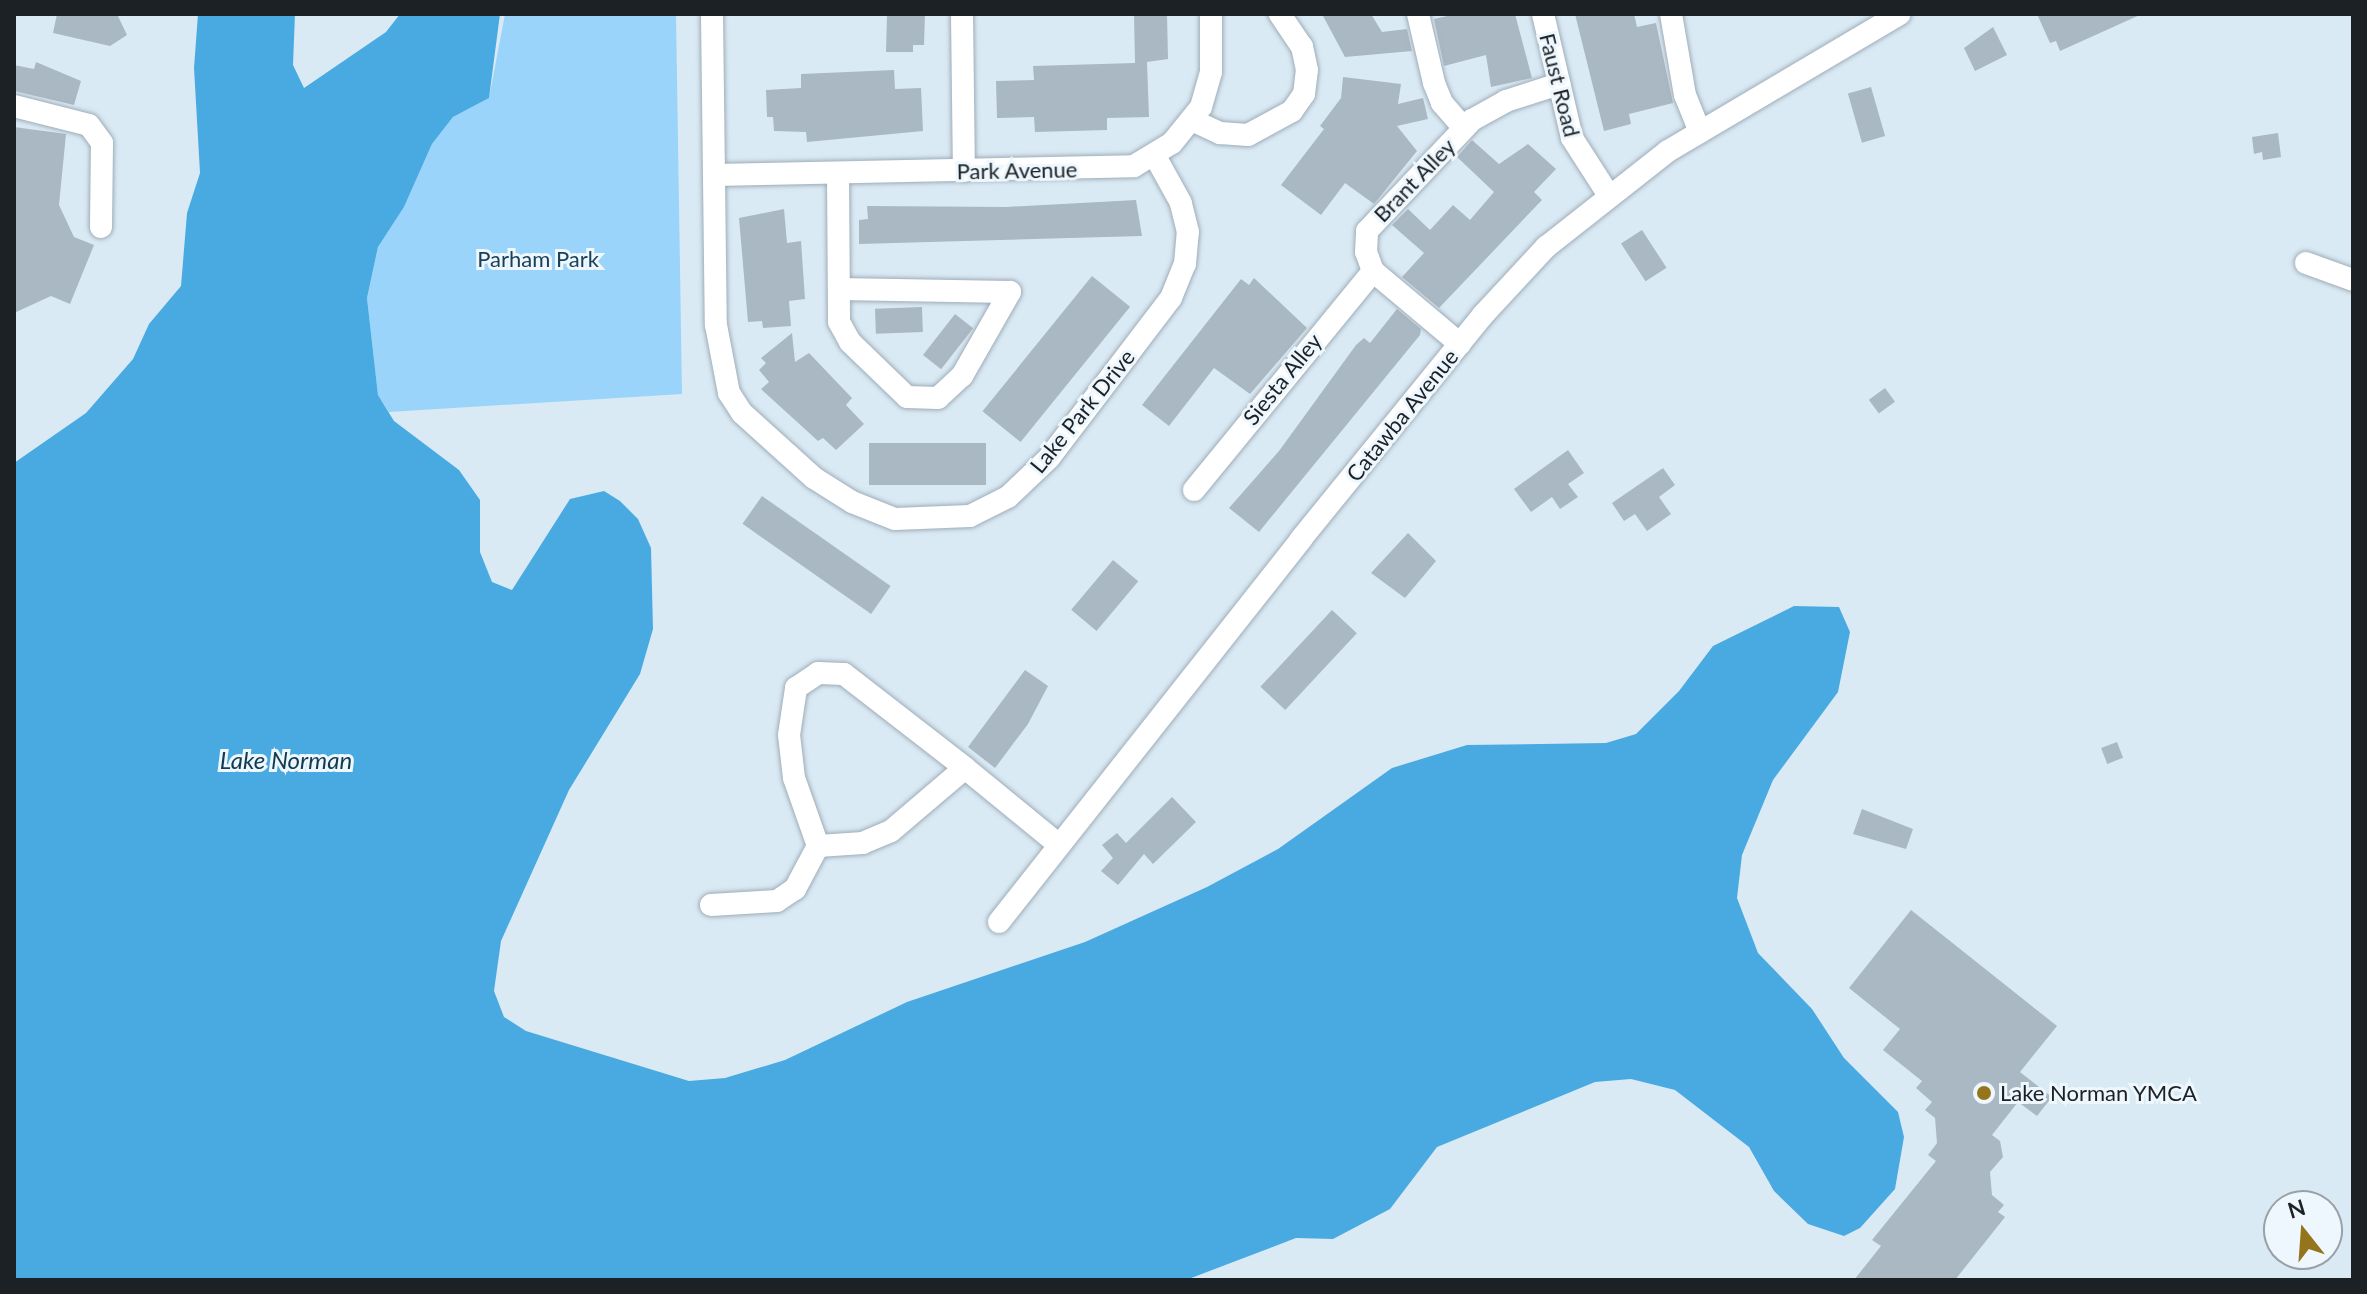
<!DOCTYPE html>
<html>
<head>
<meta charset="utf-8">
<style>
  body { margin:0 }
  #map { position:relative; width:2367px; height:1294px; overflow:hidden; background:#daeaf5; font-family:Lato,sans-serif }
  div>[style] { position:absolute }
  [style*='--x'] { left:calc(var(--x)*1px); top:calc(var(--y)*1px); width:calc(var(--w)*1px); rotate:calc(var(--a)*1deg) }
  .green>* { inset:0; background:#9bd4fa }
  .water>* { inset:0; background:#49aae2 }
  .building>* { inset:0; background:#a9b8c3; transform-origin:0 0 }
  .roads { filter:drop-shadow(0 0 2px #9eadb8) drop-shadow(0 0 2px #9eadb8) }
  .street>* { height:22px; margin:-11px; padding:0 11px; transform-origin:11px; border-radius:11px; background:#fff }
  .dots>* { width:22px; height:22px; translate:-50% -50%; box-sizing:border-box; border:4px solid #edf7fd; border-radius:50% }
  span { translate:-50% -50%; white-space:nowrap; text-align:center; line-height:1.15; -webkit-text-stroke:6px #edf7fd; paint-order:stroke }
  .street-label { font-size:22px; color:#1b2125 }
  .park-label { font-size:22px; color:#194159 }
  .poi-label { font-size:22px; color:#1b2125 }
  .left { translate:0 -50%; text-align:left }
  .water-label { font-size:24px; color:#123b52; font-style:italic }
  .frame { position:absolute; inset:0; border:16px solid #1b2125; pointer-events:none }
  .north { position:absolute; left:2263px; top:1190px; width:80px; height:80px; box-sizing:border-box; background:#edf7fd; border:2px solid #99a1a7; border-radius:50%; rotate:343deg; font-size:22px; font-weight:700; line-height:32px; text-align:center; color:#1b2125 }
  .north::after { content:''; display:block; margin:auto; width:28px; height:36px; background:#94751c; clip-path:polygon(50% 0,100% 100%,50% 72%,0 100%) }
</style>
</head>
<body>
<div id="map">
  <div class="green">
    <div style="clip-path:polygon(505px 14px,676px 14px,682px 394px,389px 412px,378px 395px,367px 298px,378px 247px,404px 207px,432px 144px,453px 117px,489px 98px)"></div>
  </div>
  <div class="water">
    <div style="clip-path:polygon(198px 14px,295px 14px,293px 65px,304px 88px,386px 32px,400px 14px,500px 14px,489px 98px,453px 117px,432px 144px,404px 207px,378px 247px,367px 298px,378px 395px,394px 421px,459px 470px,480px 500px,480px 552px,492px 582px,512px 590px,570px 499px,604px 491px,620px 501px,638px 519px,651px 548px,653px 629px,640px 674px,569px 790px,501px 941px,494px 991px,504px 1017px,526px 1031px,689px 1081px,725px 1078px,785px 1060px,907px 1002px,1085px 942px,1207px 887px,1278px 849px,1392px 768px,1467px 745px,1606px 743px,1636px 734px,1679px 691px,1713px 646px,1794px 606px,1839px 607px,1850px 632px,1838px 692px,1773px 780px,1742px 855px,1737px 898px,1758px 953px,1812px 1009px,1844px 1058px,1898px 1112px,1904px 1137px,1895px 1189px,1860px 1228px,1844px 1236px,1808px 1224px,1774px 1191px,1749px 1147px,1675px 1090px,1631px 1079px,1595px 1082px,1437px 1147px,1390px 1209px,1333px 1239px,1296px 1238px,1186px 1280px,14px 1280px,14px 463px,86px 413px,133px 359px,149px 324px,181px 286px,187px 213px,200px 173px,194px 68px)"></div>
  </div>
  <div class="building">
    <div style="clip-path:polygon(57px 14px,117px 14px,127px 35px,110px 46px,53px 33px)"></div>
    <div style="clip-path:polygon(887px 14px,925px 14px,924px 45px,913px 45px,913px 52px,886px 52px)"></div>
    <div style="clip-path:polygon(1134px 14px,1167px 14px,1168px 59px,1147px 62px,1149px 117px,1107px 118px,1107px 130px,1035px 132px,1034px 117px,997px 118px,996px 81px,1034px 80px,1033px 66px,1135px 63px)"></div>
    <div style="clip-path:polygon(1322px 14px,1371px 14px,1382px 32px,1407px 29px,1412px 51px,1345px 57px)"></div>
    <div style="clip-path:polygon(1456px 14px,1515px 14px,1532px 78px,1491px 87px,1486px 55px,1444px 66px,1434px 19px)"></div>
    <div style="clip-path:polygon(1575px 14px,1634px 14px,1637px 27px,1656px 23px,1673px 103px,1629px 114px,1631px 124px,1604px 131px)"></div>
    <div style="clip-path:polygon(2037px 14px,2142px 14px,2060px 51px,2056px 41px,2050px 43px)"></div>
    <div style="clip-path:polygon(1993px 27px,2007px 55px,1975px 71px,1964px 48px)"></div>
    <div style="clip-path:polygon(36px 62px,81px 81px,74px 105px,14px 91px,14px 65px,34px 69px)"></div>
    <div style="clip-path:polygon(894px 70px,895px 89px,921px 88px,923px 131px,807px 142px,806px 132px,774px 131px,773px 117px,767px 117px,766px 90px,801px 88px,801px 74px)"></div>
    <div style="clip-path:polygon(1343px 77px,1401px 84px,1398px 104px,1423px 98px,1428px 119px,1397px 126px,1417px 151px,1374px 204px,1345px 183px,1321px 215px,1281px 185px,1324px 129px,1320px 126px,1341px 98px)"></div>
    <div style="left:1871px;top:87px;width:51px;height:24px;rotate:74deg"></div>
    <div style="clip-path:polygon(14px 127px,66px 134px,59px 205px,74px 237px,94px 245px,70px 304px,51px 296px,14px 313px)"></div>
    <div style="clip-path:polygon(2278px 133px,2281px 157px,2263px 160px,2262px 152px,2254px 154px,2252px 137px)"></div>
    <div style="clip-path:polygon(1472px 140px,1499px 164px,1528px 144px,1556px 169px,1534px 192px,1542px 200px,1439px 308px,1402px 277px,1424px 253px,1392px 225px,1408px 209px,1430px 230px,1453px 205px,1470px 220px,1494px 192px,1457px 157px)"></div>
    <div style="clip-path:polygon(1136px 200px,1142px 236px,859px 244px,859px 220px,868px 219px,867px 206px,1006px 207px)"></div>
    <div style="clip-path:polygon(784px 209px,787px 243px,801px 241px,805px 299px,789px 301px,791px 326px,763px 328px,762px 321px,748px 322px,739px 218px)"></div>
    <div style="left:1642px;top:230px;width:45px;height:25px;rotate:57deg"></div>
    <div style="left:1092px;top:276px;width:49px;height:174px;rotate:39deg"></div>
    <div style="clip-path:polygon(1254px 278px,1307px 328px,1250px 394px,1214px 368px,1169px 426px,1142px 405px,1241px 279px,1249px 285px)"></div>
    <div style="left:922px;top:307px;width:25px;height:47px;rotate:88deg"></div>
    <div style="clip-path:polygon(1397px 309px,1421px 329px,1420px 335px,1259px 532px,1229px 508px,1279px 451px,1356px 345px,1364px 338px,1370px 343px)"></div>
    <div style="left:955px;top:314px;width:23px;height:52px;rotate:38deg"></div>
    <div style="clip-path:polygon(792px 333px,795px 362px,809px 353px,852px 398px,846px 405px,864px 424px,836px 450px,823px 438px,818px 441px,761px 389px,769px 382px,759px 370px,766px 363px,761px 358px)"></div>
    <div style="left:1885px;top:388px;width:17px;height:20px;rotate:54deg"></div>
    <div style="left:869px;top:443px;width:117px;height:42px"></div>
    <div style="clip-path:polygon(1568px 450px,1584px 473px,1568px 484px,1578px 497px,1560px 509px,1552px 497px,1531px 512px,1514px 489px)"></div>
    <div style="clip-path:polygon(1663px 468px,1675px 485px,1659px 497px,1671px 514px,1647px 531px,1635px 514px,1624px 521px,1612px 503px)"></div>
    <div style="left:762px;top:496px;width:157px;height:34px;rotate:35deg"></div>
    <div style="clip-path:polygon(1408px 533px,1436px 561px,1405px 598px,1371px 573px)"></div>
    <div style="left:1113px;top:560px;width:33px;height:65px;rotate:40deg"></div>
    <div style="left:1332px;top:610px;width:34px;height:105px;rotate:43deg"></div>
    <div style="clip-path:polygon(1025px 670px,1048px 686px,1028px 724px,995px 768px,968px 747px)"></div>
    <div style="left:2117px;top:742px;width:17px;height:17px;rotate:69deg"></div>
    <div style="clip-path:polygon(1172px 797px,1196px 822px,1153px 864px,1144px 854px,1118px 885px,1101px 871px,1113px 858px,1102px 845px,1117px 833px,1126px 843px)"></div>
    <div style="clip-path:polygon(1862px 809px,1913px 829px,1906px 849px,1853px 834px)"></div>
    <div style="clip-path:polygon(1911px 910px,2057px 1026px,2020px 1072px,2052px 1097px,2037px 1116px,2018px 1102px,1992px 1135px,2000px 1141px,2003px 1157px,1990px 1172px,1992px 1195px,2004px 1205px,1998px 1212px,2005px 1217px,1955px 1280px,1854px 1280px,1881px 1246px,1872px 1240px,1936px 1161px,1928px 1155px,1937px 1143px,1935px 1118px,1925px 1110px,1932px 1102px,1916px 1088px,1922px 1081px,1883px 1050px,1900px 1029px,1849px 988px)"></div>
  </div>
  <div class="roads">
    <div class="street">
      <div style="--x:712;--y:14;--w:311;--a:89.3"></div>
      <div style="--x:716;--y:325;--w:69;--a:79.2"></div>
      <div style="--x:729;--y:393;--w:24;--a:57"></div>
      <div style="--x:742;--y:413;--w:97;--a:42.1"></div>
      <div style="--x:814;--y:478;--w:45;--a:32.3"></div>
      <div style="--x:852;--y:502;--w:46;--a:21.6"></div>
      <div style="--x:895;--y:519;--w:75;--a:-2.3"></div>
      <div style="--x:970;--y:516;--w:42;--a:-26.6"></div>
      <div style="--x:1008;--y:497;--w:57;--a:-43.6"></div>
      <div style="--x:1049;--y:458;--w:201;--a:-52.7"></div>
      <div style="--x:1171;--y:298;--w:37;--a:-68"></div>
      <div style="--x:1185;--y:264;--w:32;--a:-85"></div>
      <div style="--x:1188;--y:232;--w:30;--a:-104"></div>
      <div style="--x:1181;--y:203;--w:54;--a:-119"></div>
      <div style="--x:962;--y:14;--w:157;--a:89.3"></div>
      <div style="--x:1418;--y:14;--w:71;--a:76.9"></div>
      <div style="--x:1434;--y:83;--w:22;--a:68"></div>
      <div style="--x:1442;--y:103;--w:33;--a:49"></div>
      <div style="--x:1543;--y:14;--w:127;--a:76.8"></div>
      <div style="--x:1572;--y:138;--w:67;--a:57.3"></div>
      <div style="--x:1671;--y:14;--w:82;--a:80.2"></div>
      <div style="--x:1685;--y:95;--w:40;--a:68"></div>
      <div style="--x:14;--y:106;--w:77;--a:14.2"></div>
      <div style="--x:89;--y:125;--w:22;--a:54"></div>
      <div style="--x:102;--y:143;--w:84;--a:90.7"></div>
      <div style="--x:1194;--y:121;--w:29;--a:25"></div>
      <div style="--x:1220;--y:133;--w:28;--a:4"></div>
      <div style="--x:1248;--y:135;--w:50;--a:-28.6"></div>
      <div style="--x:1292;--y:111;--w:21;--a:-55"></div>
      <div style="--x:1304;--y:94;--w:24;--a:-83"></div>
      <div style="--x:1307;--y:70;--w:24;--a:-102"></div>
      <div style="--x:1302;--y:47;--w:40;--a:-124"></div>
      <div style="--x:838;--y:173;--w:149;--a:89.6"></div>
      <div style="--x:839;--y:322;--w:23;--a:61"></div>
      <div style="--x:850;--y:342;--w:79;--a:44"></div>
      <div style="--x:907;--y:397;--w:31;--a:2"></div>
      <div style="--x:938;--y:398;--w:33;--a:-43"></div>
      <div style="--x:962;--y:376;--w:97;--a:-60.3"></div>
      <div style="--x:1010;--y:292;--w:171;--a:-179"></div>
      <div style="--x:714;--y:175;--w:420;--a:-1.2"></div>
      <div style="--x:1134;--y:166;--w:44;--a:-31.2"></div>
      <div style="--x:1172;--y:143;--w:46;--a:-51.1"></div>
      <div style="--x:1201;--y:107;--w:36;--a:-74"></div>
      <div style="--x:1211;--y:72;--w:58;--a:-90"></div>
      <div style="--x:2306;--y:263;--w:50;--a:19.9"></div>
      <div style="--x:1460;--y:344;--w:114;--a:-140"></div>
      <div style="--x:1373;--y:271;--w:20;--a:-110"></div>
      <div style="--x:1366;--y:252;--w:21;--a:-87"></div>
      <div style="--x:1367;--y:231;--w:153;--a:-46.6"></div>
      <div style="--x:1472;--y:120;--w:39;--a:-29"></div>
      <div style="--x:1506;--y:101;--w:56;--a:-17.8"></div>
      <div style="--x:1194;--y:490;--w:283;--a:-50.7"></div>
      <div style="--x:965;--y:768;--w:97;--a:139.6"></div>
      <div style="--x:891;--y:831;--w:30;--a:157"></div>
      <div style="--x:863;--y:843;--w:45;--a:176.2"></div>
      <div style="--x:818;--y:846;--w:72;--a:-109.4"></div>
      <div style="--x:794;--y:778;--w:43;--a:-96.6"></div>
      <div style="--x:789;--y:735;--w:48;--a:-81.5"></div>
      <div style="--x:796;--y:688;--w:27;--a:-34"></div>
      <div style="--x:818;--y:673;--w:26;--a:2"></div>
      <div style="--x:844;--y:674;--w:153;--a:37.8"></div>
      <div style="--x:965;--y:768;--w:122;--a:39.3"></div>
      <div style="--x:711;--y:905;--w:66;--a:-3.5"></div>
      <div style="--x:777;--y:901;--w:22;--a:-34"></div>
      <div style="--x:795;--y:889;--w:49;--a:-61.9"></div>
      <div style="--x:999;--y:922;--w:488;--a:-51.7"></div>
      <div style="--x:1301;--y:539;--w:289;--a:-50.9"></div>
      <div style="--x:1483;--y:315;--w:93;--a:-47.2"></div>
      <div style="--x:1546;--y:247;--w:155;--a:-38.2"></div>
      <div style="--x:1668;--y:151;--w:269;--a:-30.6"></div>
    </div>
  </div>
  <div class="dots">
    <div style="left:1984px;top:1093px;background:#94751c"></div>
  </div>
  <div class="street-label">
    <span style="left:1560px;top:85px;rotate:76deg">Faust Road</span>
    <span style="left:1017px;top:170px;rotate:-1deg">Park Avenue</span>
    <span style="left:1414px;top:180px;rotate:-46deg">Brant Alley</span>
    <span style="left:1282px;top:379px;rotate:-51deg">Siesta Alley</span>
    <span style="left:1082px;top:411px;rotate:-51deg">Lake Park Drive</span>
    <span style="left:1402px;top:415px;rotate:-51deg">Catawba Avenue</span>
  </div>
  <div class="park-label">
    <span style="left:538px;top:259px">Parham Park</span>
  </div>
  <div class="poi-label">
    <span class="left" style="left:2000px;top:1093px">Lake Norman YMCA</span>
  </div>
  <div class="water-label">
    <span style="left:286px;top:760px">Lake Norman</span>
  </div>
  <div class="frame"></div>
  <div class="north">N</div>
</div>
</body>
</html>
